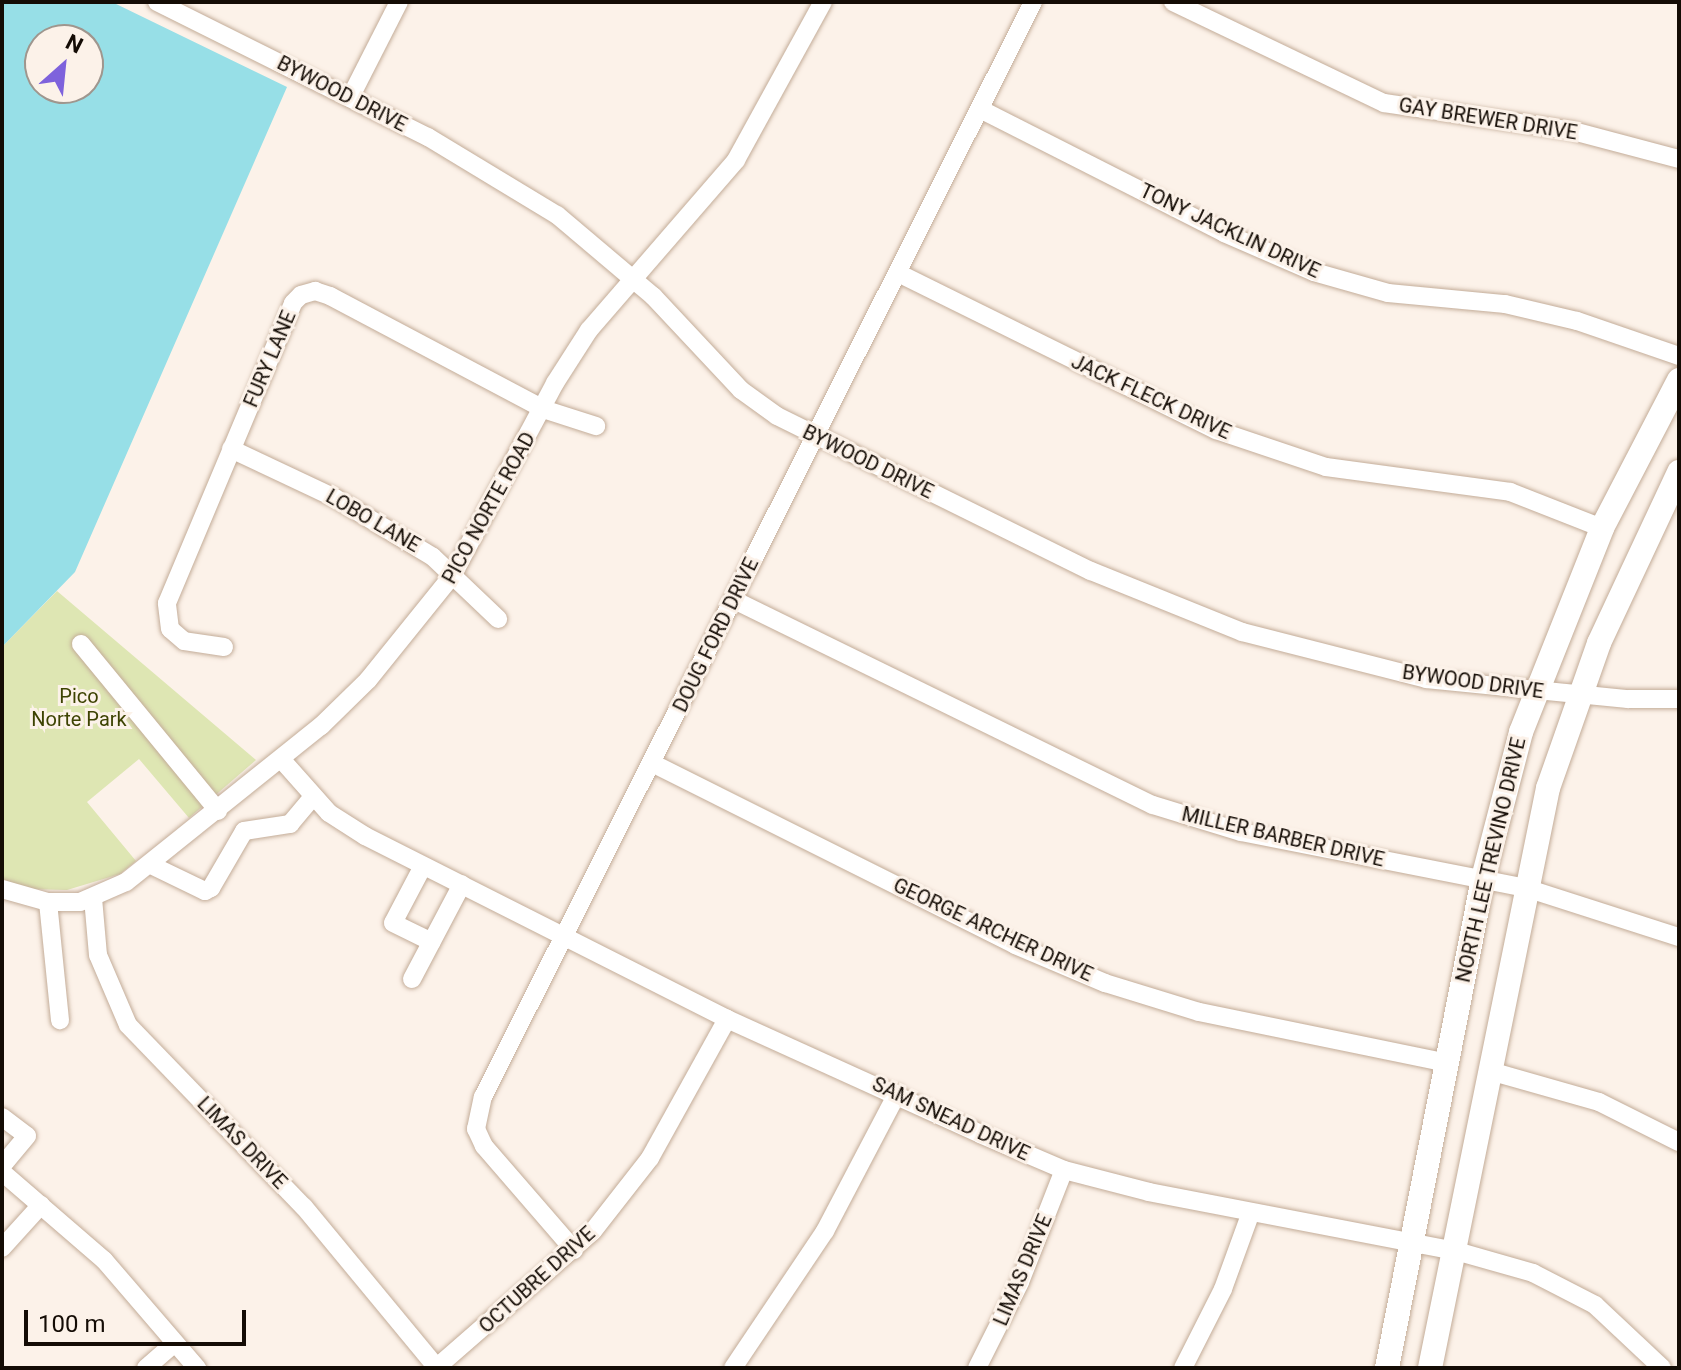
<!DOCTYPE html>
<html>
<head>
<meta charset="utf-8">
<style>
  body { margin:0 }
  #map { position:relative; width:1681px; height:1370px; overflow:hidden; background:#fcf2e9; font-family:Roboto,sans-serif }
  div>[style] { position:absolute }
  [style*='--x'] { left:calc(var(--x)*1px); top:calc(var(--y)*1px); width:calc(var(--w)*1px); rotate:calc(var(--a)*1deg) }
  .green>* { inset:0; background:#dee6b3 }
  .water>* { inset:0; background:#97dfe7 }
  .roads { filter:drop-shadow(0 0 2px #c3ac98) drop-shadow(0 0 2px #c3ac98) }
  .minor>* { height:18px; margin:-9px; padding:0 9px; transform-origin:9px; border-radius:9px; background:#fff }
  .major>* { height:24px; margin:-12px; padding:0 12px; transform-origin:12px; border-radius:12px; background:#fff }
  span { translate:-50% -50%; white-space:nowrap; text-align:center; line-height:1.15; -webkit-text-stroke:6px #fcf2e9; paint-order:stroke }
  .street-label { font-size:20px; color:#140c05 }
  .park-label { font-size:20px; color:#3d4302 }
  .frame { position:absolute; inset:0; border:4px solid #140c05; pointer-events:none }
  .north { position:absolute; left:24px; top:24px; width:80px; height:80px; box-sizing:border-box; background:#fcf2e9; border:2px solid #9f968e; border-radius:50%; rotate:27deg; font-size:22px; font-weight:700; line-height:32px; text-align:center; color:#140c05 }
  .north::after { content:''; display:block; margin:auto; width:28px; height:36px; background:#7e62dc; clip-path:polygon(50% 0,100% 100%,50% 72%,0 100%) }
  .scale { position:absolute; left:24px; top:1310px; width:222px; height:36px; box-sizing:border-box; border:4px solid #140c05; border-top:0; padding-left:10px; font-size:24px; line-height:28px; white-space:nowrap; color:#140c05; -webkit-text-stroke:6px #fcf2e9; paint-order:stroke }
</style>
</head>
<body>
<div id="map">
  <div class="green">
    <div style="clip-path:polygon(57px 591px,256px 760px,189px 818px,139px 759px,87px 802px,136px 861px,120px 874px,67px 890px,27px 889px,2px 879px,2px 647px)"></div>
  </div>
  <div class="water">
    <div style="clip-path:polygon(evenodd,2px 2px,112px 2px,287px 87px,75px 572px,2px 647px,2px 2px,40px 40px,88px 40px,88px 88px,40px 88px,40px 40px)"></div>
  </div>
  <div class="roads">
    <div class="minor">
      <div style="--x:157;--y:2;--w:303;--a:26.5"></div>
      <div style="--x:428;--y:137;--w:151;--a:31.2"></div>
      <div style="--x:557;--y:215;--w:126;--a:40.2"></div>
      <div style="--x:653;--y:296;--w:129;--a:46.9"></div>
      <div style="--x:741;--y:390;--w:44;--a:35.8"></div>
      <div style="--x:777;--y:416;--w:350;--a:26.3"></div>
      <div style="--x:1091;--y:571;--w:163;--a:22"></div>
      <div style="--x:1242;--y:632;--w:190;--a:14.3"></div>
      <div style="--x:1426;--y:679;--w:203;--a:5.7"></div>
      <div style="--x:1628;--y:699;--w:51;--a:0"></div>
      <div style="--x:1173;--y:2;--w:234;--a:25.6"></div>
      <div style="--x:1384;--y:103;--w:191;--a:8.4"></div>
      <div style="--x:1573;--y:131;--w:110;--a:14.8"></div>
      <div style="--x:350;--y:98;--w:108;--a:-63"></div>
      <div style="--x:980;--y:109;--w:274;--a:26.9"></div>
      <div style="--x:1224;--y:233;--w:98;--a:23.4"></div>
      <div style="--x:1314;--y:272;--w:77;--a:15.8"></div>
      <div style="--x:1388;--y:293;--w:118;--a:5.4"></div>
      <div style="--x:1505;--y:304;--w:74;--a:13.3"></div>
      <div style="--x:1577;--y:321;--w:108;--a:18.9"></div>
      <div style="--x:898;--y:273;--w:355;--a:26.3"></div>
      <div style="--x:1216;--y:430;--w:116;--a:18.6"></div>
      <div style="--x:1326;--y:467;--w:186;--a:7.7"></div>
      <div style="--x:1510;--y:492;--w:99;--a:21.4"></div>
      <div style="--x:231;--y:449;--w:115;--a:25.2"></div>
      <div style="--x:335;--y:498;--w:114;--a:31"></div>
      <div style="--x:433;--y:557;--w:90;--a:43.6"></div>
      <div style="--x:734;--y:600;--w:466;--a:26.1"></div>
      <div style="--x:1153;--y:805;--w:92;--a:17.1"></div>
      <div style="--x:1241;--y:832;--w:290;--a:11.1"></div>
      <div style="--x:1526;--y:888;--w:161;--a:17.8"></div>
      <div style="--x:81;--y:644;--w:216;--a:50.6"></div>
      <div style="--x:224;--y:647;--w:40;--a:-171.5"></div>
      <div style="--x:184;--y:641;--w:18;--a:-139"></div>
      <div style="--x:170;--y:629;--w:26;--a:-97"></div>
      <div style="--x:167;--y:603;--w:325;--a:-67.2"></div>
      <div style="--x:293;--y:303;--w:11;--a:-45"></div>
      <div style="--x:301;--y:295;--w:15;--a:-16"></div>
      <div style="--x:315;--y:291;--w:16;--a:18"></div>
      <div style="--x:330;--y:296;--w:241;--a:27.9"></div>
      <div style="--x:543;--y:409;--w:56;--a:17.8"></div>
      <div style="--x:281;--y:759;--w:72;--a:48.4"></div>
      <div style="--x:329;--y:813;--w:43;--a:32.6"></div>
      <div style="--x:365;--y:836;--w:406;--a:26.8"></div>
      <div style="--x:727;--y:1019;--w:278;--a:24.4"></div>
      <div style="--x:980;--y:1134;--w:91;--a:23.2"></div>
      <div style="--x:1064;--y:1170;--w:88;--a:14.5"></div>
      <div style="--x:1149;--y:1192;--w:313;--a:10.9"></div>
      <div style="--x:1456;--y:1251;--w:80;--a:15.9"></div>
      <div style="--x:1533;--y:1273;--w:70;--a:27.3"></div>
      <div style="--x:1595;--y:1305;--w:92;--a:43.2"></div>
      <div style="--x:652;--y:763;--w:406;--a:26.6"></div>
      <div style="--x:1015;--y:945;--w:98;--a:22.9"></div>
      <div style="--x:1105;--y:983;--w:98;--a:17.1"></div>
      <div style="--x:1199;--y:1012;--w:253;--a:11.6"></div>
      <div style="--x:151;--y:865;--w:60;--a:25.7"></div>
      <div style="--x:205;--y:891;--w:7;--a:-27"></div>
      <div style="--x:211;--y:888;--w:66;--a:-59.9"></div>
      <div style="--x:244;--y:831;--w:47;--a:-8.7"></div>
      <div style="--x:290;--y:824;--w:35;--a:-50"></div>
      <div style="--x:423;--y:866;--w:64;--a:117.8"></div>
      <div style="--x:393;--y:923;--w:43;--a:26"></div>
      <div style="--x:2;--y:889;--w:48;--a:15.8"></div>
      <div style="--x:48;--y:902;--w:32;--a:0"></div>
      <div style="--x:80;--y:902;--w:50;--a:-23.5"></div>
      <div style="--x:126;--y:882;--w:250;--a:-38.7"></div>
      <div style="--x:321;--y:726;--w:66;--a:-44.4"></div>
      <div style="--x:368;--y:680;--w:134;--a:-51.1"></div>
      <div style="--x:452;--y:576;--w:219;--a:-61.9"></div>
      <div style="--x:555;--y:383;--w:63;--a:-57.3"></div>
      <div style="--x:589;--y:330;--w:225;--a:-49.1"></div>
      <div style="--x:736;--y:160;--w:180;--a:-61.2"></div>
      <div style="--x:93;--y:898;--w:57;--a:85"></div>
      <div style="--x:98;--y:955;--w:76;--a:66.8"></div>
      <div style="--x:128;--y:1025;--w:253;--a:46"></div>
      <div style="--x:304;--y:1207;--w:209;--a:50.4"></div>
      <div style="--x:48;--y:902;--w:119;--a:84.2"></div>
      <div style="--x:412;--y:979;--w:107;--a:-62.2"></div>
      <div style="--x:1490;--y:1071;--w:113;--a:15.9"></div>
      <div style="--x:1599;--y:1102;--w:89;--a:26.6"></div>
      <div style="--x:2;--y:1117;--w:31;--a:37"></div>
      <div style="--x:27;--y:1136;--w:39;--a:130"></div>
      <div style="--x:2;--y:1172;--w:135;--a:40.8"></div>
      <div style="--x:104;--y:1260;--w:143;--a:49.3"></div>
      <div style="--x:2;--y:1248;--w:58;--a:-47.8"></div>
      <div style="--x:574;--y:1250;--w:138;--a:-130.9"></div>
      <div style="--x:484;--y:1146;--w:19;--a:-115"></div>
      <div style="--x:476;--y:1129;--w:33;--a:-78"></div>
      <div style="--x:483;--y:1097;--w:1225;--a:-63.33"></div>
      <div style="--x:146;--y:1368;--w:38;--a:-41"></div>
      <div style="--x:436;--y:1368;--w:208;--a:-41.1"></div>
      <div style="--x:593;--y:1231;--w:93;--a:-52"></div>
      <div style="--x:650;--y:1158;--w:159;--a:-61"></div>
      <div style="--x:733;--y:1368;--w:165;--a:-56.1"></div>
      <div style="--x:825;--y:1231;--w:155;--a:-62.3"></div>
      <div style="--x:977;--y:1368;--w:96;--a:-63.4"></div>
      <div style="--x:1020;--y:1282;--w:120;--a:-68.6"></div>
      <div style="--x:1183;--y:1368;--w:89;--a:-63.1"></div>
      <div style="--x:1223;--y:1289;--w:79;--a:-70"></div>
    </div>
    <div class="major">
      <div style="--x:1387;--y:1368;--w:495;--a:-78.9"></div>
      <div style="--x:1482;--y:882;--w:155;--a:-75.4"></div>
      <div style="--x:1521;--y:732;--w:219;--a:-68.3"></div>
      <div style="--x:1602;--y:528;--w:167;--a:-62.5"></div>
      <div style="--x:1430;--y:1368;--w:592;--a:-78.5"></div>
      <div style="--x:1548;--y:788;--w:154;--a:-70.6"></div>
      <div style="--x:1599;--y:643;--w:189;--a:-64.9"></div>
    </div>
  </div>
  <div class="street-label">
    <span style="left:342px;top:94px;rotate:27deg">BYWOOD DRIVE</span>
    <span style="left:1488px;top:119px;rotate:9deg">GAY BREWER DRIVE</span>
    <span style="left:1230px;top:231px;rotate:25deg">TONY JACKLIN DRIVE</span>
    <span style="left:270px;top:359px;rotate:-67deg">FURY LANE</span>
    <span style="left:1151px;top:397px;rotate:25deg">JACK FLECK DRIVE</span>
    <span style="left:868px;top:462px;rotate:26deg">BYWOOD DRIVE</span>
    <span style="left:489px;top:508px;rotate:-61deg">PICO NORTE ROAD</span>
    <span style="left:373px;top:521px;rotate:30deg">LOBO LANE</span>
    <span style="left:716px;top:635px;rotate:-64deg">DOUG FORD DRIVE</span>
    <span style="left:1473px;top:682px;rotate:8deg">BYWOOD DRIVE</span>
    <span style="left:1283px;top:837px;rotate:13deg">MILLER BARBER DRIVE</span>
    <span style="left:1491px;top:860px;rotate:-77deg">NORTH LEE TREVINO DRIVE</span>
    <span style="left:993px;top:930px;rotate:25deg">GEORGE ARCHER DRIVE</span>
    <span style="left:951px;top:1119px;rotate:25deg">SAM SNEAD DRIVE</span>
    <span style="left:242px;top:1143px;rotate:46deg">LIMAS DRIVE</span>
    <span style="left:1023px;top:1270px;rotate:-67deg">LIMAS DRIVE</span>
    <span style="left:537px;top:1280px;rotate:-42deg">OCTUBRE DRIVE</span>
  </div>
  <div class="park-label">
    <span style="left:79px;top:708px">Pico<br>Norte Park</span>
  </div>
  <div class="frame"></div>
  <div class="north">N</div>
  <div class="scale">100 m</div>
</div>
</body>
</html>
